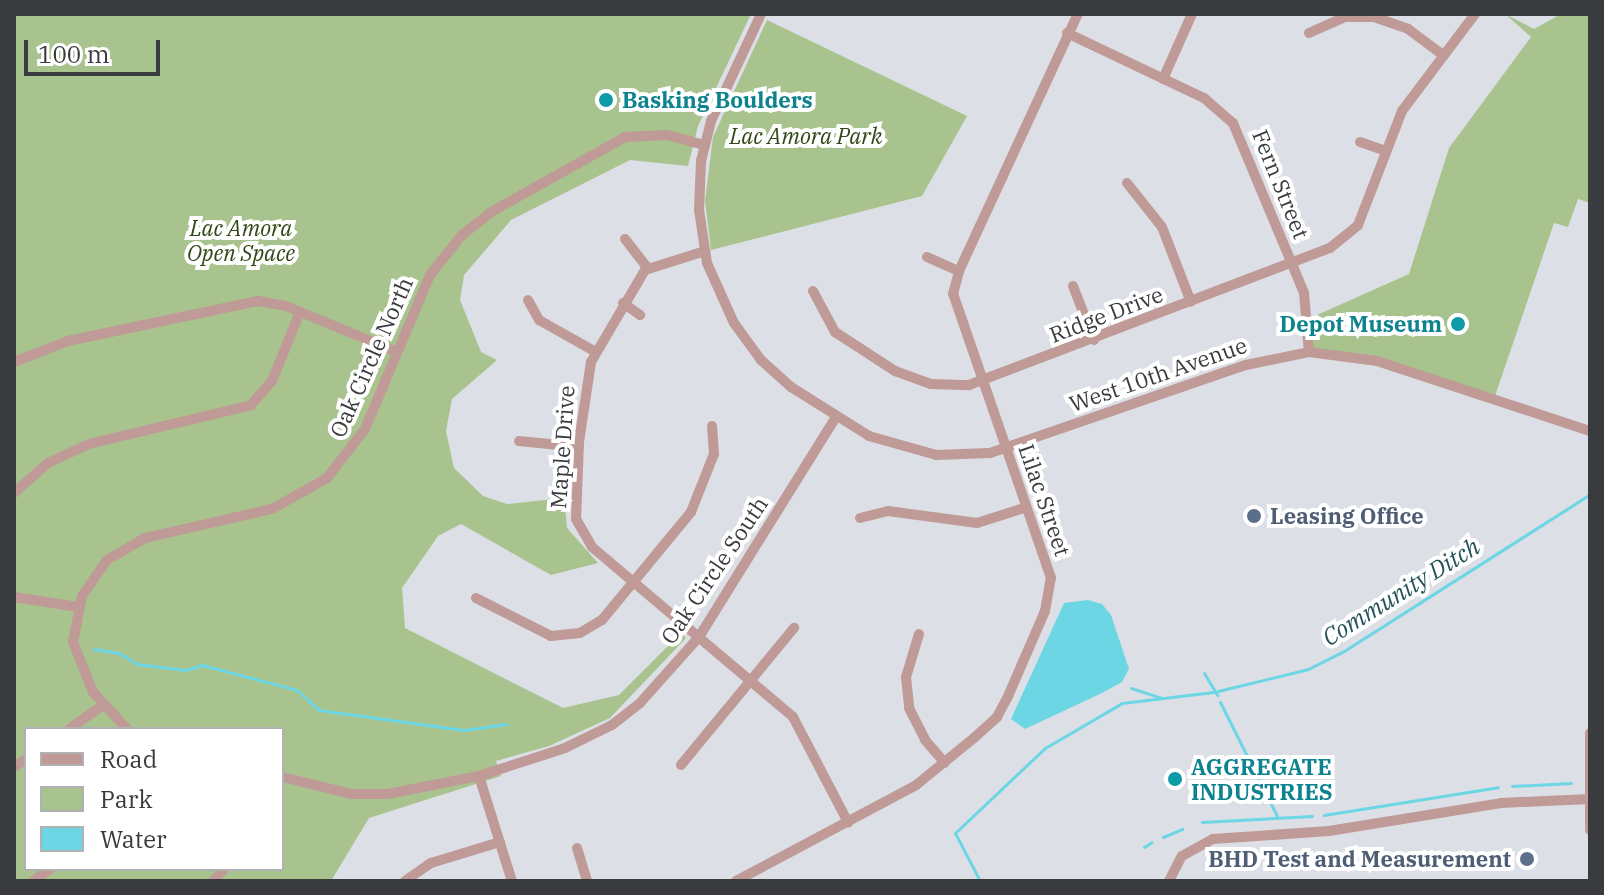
<!DOCTYPE html>
<html>
<head>
<meta charset="utf-8">
<style>
  body { margin:0 }
  #map { position:relative; width:1604px; height:895px; overflow:hidden; background:#dcdfe6; font-family:"IBM Plex Serif",serif }
  div>[style] { position:absolute }
  [style*='--x'] { left:calc(var(--x)*1px); top:calc(var(--y)*1px); width:calc(var(--w)*1px); rotate:calc(var(--a)*1deg) }
  .green>* { inset:0; background:#a9c38e }
  .water>* { inset:0; background:#6dd6e5 }
  .stream>* { height:3px; margin:-1.5px; padding:0 1.5px; transform-origin:1.5px; border-radius:1.5px; background:#6dd6e5 }
  .street>* { height:10px; margin:-5px; padding:0 5px; transform-origin:5px; border-radius:5px; background:#bf9a96 }
  .dots>* { width:22px; height:22px; translate:-50% -50%; box-sizing:border-box; border:4px solid #fff; border-radius:50% }
  span { translate:-50% -50%; white-space:nowrap; text-align:center; line-height:1.15; -webkit-text-stroke:8px #fff; paint-order:stroke }
  .culture-label { font-size:22px; color:#0d838f; font-weight:700 }
  .left { translate:0 -50%; text-align:left }
  .right { translate:-100% -50%; text-align:right }
  .park-label { font-size:22px; color:#324716; font-style:italic }
  .street-label { font-size:22px; color:#3a3b3e }
  .service-label { font-size:22px; color:#4e5e75; font-weight:700 }
  .water-label { font-size:24px; color:#24535a; font-style:italic }
  .frame { position:absolute; inset:0; border:16px solid #3a3b3e; pointer-events:none }
  .legend { position:absolute; left:24px; top:727px; width:260px; height:144px; box-sizing:border-box; background:#fff; border:2px solid #b0b1b2; margin:0; padding:10px 14px; list-style:none; font-size:24px; color:#3a3b3e }
  .legend li { display:flex; align-items:center; gap:16px; height:40px }
  .legend b { width:40px; border:2px solid #b0b1b2 }
  .scale { position:absolute; left:24px; top:40px; width:136px; height:36px; box-sizing:border-box; border:4px solid #3a3b3e; border-top:0; padding-left:10px; font-size:24px; line-height:28px; white-space:nowrap; color:#3a3b3e; -webkit-text-stroke:6px #fff; paint-order:stroke }
</style>
</head>
<body>
<div id="map">
  <div class="green">
    <div style="clip-path:polygon(evenodd,14px 14px,751px 14px,698px 126px,688px 166px,630px 160px,511px 220px,464px 275px,460px 300px,481px 352px,497px 360px,452px 399px,446px 431px,454px 468px,483px 496px,507px 504px,564px 498px,567px 528px,598px 563px,551px 575px,461px 524px,438px 536px,402px 588px,405px 628px,563px 708px,619px 695px,681px 633px,686px 638px,610px 718px,549px 746px,496px 761px,501px 776px,369px 818px,331px 881px,14px 881px,14px 14px,26px 729px,282px 729px,282px 869px,26px 869px,26px 729px)"></div>
    <div style="clip-path:polygon(1505px 14px,1534px 29px,1561px 14px,1590px 14px,1590px 203px,1578px 199px,1568px 227px,1554px 223px,1494px 399px,1377px 361px,1309px 352px,1308px 319px,1409px 274px,1449px 148px,1531px 37px)"></div>
    <div style="clip-path:polygon(767px 20px,967px 116px,922px 196px,711px 250px,705px 201px,713px 137px)"></div>
  </div>
  <div class="water">
    <div style="clip-path:polygon(1088px 600px,1102px 604px,1111px 615px,1129px 669px,1122px 682px,1102px 693px,1025px 729px,1011px 719px,1064px 603px)"></div>
  </div>
  <div class="stream">
    <div style="--x:94;--y:649;--w:25;--a:9"></div>
    <div style="--x:119;--y:653;--w:21;--a:31"></div>
    <div style="--x:137;--y:664;--w:49;--a:7"></div>
    <div style="--x:186;--y:670;--w:17;--a:-17"></div>
    <div style="--x:202;--y:665;--w:98;--a:14.7"></div>
    <div style="--x:297;--y:690;--w:30;--a:42"></div>
    <div style="--x:319;--y:710;--w:146;--a:7.9"></div>
    <div style="--x:464;--y:730;--w:43;--a:-7.9"></div>
    <div style="--x:1204;--y:673;--w:26;--a:59"></div>
    <div style="--x:1131;--y:688;--w:32;--a:18"></div>
    <div style="--x:1218;--y:691;--w:93;--a:-13.7"></div>
    <div style="--x:1308;--y:669;--w:40;--a:-26.6"></div>
    <div style="--x:1344;--y:651;--w:292;--a:-32.5"></div>
    <div style="--x:1220;--y:702;--w:127;--a:63.4"></div>
    <div style="--x:1512;--y:786;--w:59;--a:-2.9"></div>
    <div style="--x:1324;--y:815;--w:176;--a:-9.1"></div>
    <div style="--x:1202;--y:822;--w:110;--a:-3.1"></div>
    <div style="--x:1163;--y:837;--w:21;--a:-23"></div>
    <div style="--x:1144;--y:847;--w:9;--a:-32"></div>
    <div style="--x:980;--y:881;--w:54;--a:-117.5"></div>
    <div style="--x:955;--y:833;--w:124;--a:-43.4"></div>
    <div style="--x:1045;--y:748;--w:89;--a:-30.3"></div>
    <div style="--x:1122;--y:703;--w:92;--a:-6.9"></div>
  </div>
  <div class="street">
    <div style="--x:761;--y:14;--w:118;--a:115"></div>
    <div style="--x:711;--y:121;--w:41;--a:104"></div>
    <div style="--x:701;--y:161;--w:49;--a:92.3"></div>
    <div style="--x:699;--y:210;--w:54;--a:81.4"></div>
    <div style="--x:707;--y:263;--w:66;--a:65.8"></div>
    <div style="--x:734;--y:323;--w:46;--a:53.9"></div>
    <div style="--x:761;--y:360;--w:40;--a:42"></div>
    <div style="--x:791;--y:387;--w:92;--a:32.1"></div>
    <div style="--x:869;--y:436;--w:70;--a:15.8"></div>
    <div style="--x:936;--y:455;--w:54;--a:-2.1"></div>
    <div style="--x:990;--y:453;--w:271;--a:-19"></div>
    <div style="--x:1246;--y:365;--w:64;--a:-11.7"></div>
    <div style="--x:1309;--y:352;--w:69;--a:7.5"></div>
    <div style="--x:1377;--y:361;--w:224;--a:18.2"></div>
    <div style="--x:1067;--y:33;--w:152;--a:25.4"></div>
    <div style="--x:1204;--y:98;--w:38;--a:41"></div>
    <div style="--x:1233;--y:123;--w:184;--a:67.3"></div>
    <div style="--x:1304;--y:293;--w:59;--a:85.2"></div>
    <div style="--x:1309;--y:33;--w:39;--a:-24"></div>
    <div style="--x:1345;--y:17;--w:29;--a:0"></div>
    <div style="--x:1374;--y:17;--w:36;--a:19"></div>
    <div style="--x:1408;--y:29;--w:44;--a:36.6"></div>
    <div style="--x:1163;--y:79;--w:71;--a:-66"></div>
    <div style="--x:1360;--y:142;--w:28;--a:19"></div>
    <div style="--x:1127;--y:183;--w:56;--a:51.5"></div>
    <div style="--x:1162;--y:227;--w:80;--a:68.9"></div>
    <div style="--x:625;--y:239;--w:37;--a:52"></div>
    <div style="--x:705;--y:251;--w:63;--a:162.4"></div>
    <div style="--x:645;--y:270;--w:107;--a:120.4"></div>
    <div style="--x:591;--y:362;--w:81;--a:98.5"></div>
    <div style="--x:579;--y:442;--w:77;--a:92.2"></div>
    <div style="--x:576;--y:519;--w:32;--a:60"></div>
    <div style="--x:592;--y:547;--w:263;--a:40.2"></div>
    <div style="--x:793;--y:717;--w:119;--a:62.4"></div>
    <div style="--x:927;--y:257;--w:35;--a:24"></div>
    <div style="--x:1073;--y:286;--w:58;--a:68.7"></div>
    <div style="--x:813;--y:291;--w:47;--a:61.8"></div>
    <div style="--x:835;--y:332;--w:72;--a:33"></div>
    <div style="--x:895;--y:371;--w:38;--a:20"></div>
    <div style="--x:931;--y:384;--w:38;--a:2"></div>
    <div style="--x:969;--y:385;--w:386;--a:-20.8"></div>
    <div style="--x:1330;--y:248;--w:36;--a:-39"></div>
    <div style="--x:1358;--y:225;--w:122;--a:-68.9"></div>
    <div style="--x:1402;--y:111;--w:121;--a:-53"></div>
    <div style="--x:528;--y:300;--w:23;--a:61"></div>
    <div style="--x:539;--y:320;--w:65;--a:29.3"></div>
    <div style="--x:623;--y:303;--w:21;--a:35"></div>
    <div style="--x:14;--y:362;--w:58;--a:-21.3"></div>
    <div style="--x:68;--y:341;--w:194;--a:-11.9"></div>
    <div style="--x:258;--y:301;--w:28;--a:10"></div>
    <div style="--x:286;--y:306;--w:120;--a:22.5"></div>
    <div style="--x:519;--y:441;--w:60;--a:5.7"></div>
    <div style="--x:14;--y:493;--w:45;--a:-41.4"></div>
    <div style="--x:48;--y:463;--w:45;--a:-24.9"></div>
    <div style="--x:89;--y:444;--w:167;--a:-13.5"></div>
    <div style="--x:251;--y:405;--w:32;--a:-49"></div>
    <div style="--x:272;--y:381;--w:74;--a:-67.9"></div>
    <div style="--x:860;--y:518;--w:29;--a:-14"></div>
    <div style="--x:888;--y:511;--w:90;--a:7.7"></div>
    <div style="--x:977;--y:523;--w:52;--a:-17.7"></div>
    <div style="--x:14;--y:597;--w:65;--a:8.9"></div>
    <div style="--x:476;--y:598;--w:84;--a:26.9"></div>
    <div style="--x:551;--y:636;--w:29;--a:-6"></div>
    <div style="--x:580;--y:633;--w:26;--a:-31"></div>
    <div style="--x:602;--y:620;--w:140;--a:-50.5"></div>
    <div style="--x:691;--y:512;--w:62;--a:-68.4"></div>
    <div style="--x:714;--y:454;--w:28;--a:-94"></div>
    <div style="--x:919;--y:634;--w:45;--a:106.8"></div>
    <div style="--x:906;--y:677;--w:31;--a:84"></div>
    <div style="--x:909;--y:708;--w:36;--a:63"></div>
    <div style="--x:925;--y:740;--w:30;--a:49"></div>
    <div style="--x:69;--y:729;--w:39;--a:-35"></div>
    <div style="--x:127;--y:729;--w:50;--a:-132.6"></div>
    <div style="--x:93;--y:692;--w:54;--a:-111.8"></div>
    <div style="--x:73;--y:642;--w:47;--a:-78.9"></div>
    <div style="--x:82;--y:596;--w:44;--a:-55.2"></div>
    <div style="--x:107;--y:560;--w:44;--a:-30.1"></div>
    <div style="--x:145;--y:538;--w:130;--a:-12.9"></div>
    <div style="--x:272;--y:509;--w:63;--a:-29.4"></div>
    <div style="--x:327;--y:478;--w:62;--a:-52.2"></div>
    <div style="--x:365;--y:429;--w:167;--a:-67.1"></div>
    <div style="--x:430;--y:275;--w:51;--a:-51.3"></div>
    <div style="--x:462;--y:235;--w:37;--a:-38"></div>
    <div style="--x:491;--y:212;--w:154;--a:-29.2"></div>
    <div style="--x:625;--y:137;--w:42;--a:-2.7"></div>
    <div style="--x:667;--y:135;--w:39;--a:15"></div>
    <div style="--x:1590;--y:733;--w:97;--a:90"></div>
    <div style="--x:681;--y:765;--w:178;--a:-50.5"></div>
    <div style="--x:14;--y:767;--w:14;--a:-34"></div>
    <div style="--x:479;--y:776;--w:110;--a:72.6"></div>
    <div style="--x:282;--y:777;--w:71;--a:13.8"></div>
    <div style="--x:351;--y:794;--w:37;--a:0"></div>
    <div style="--x:388;--y:794;--w:93;--a:-11.2"></div>
    <div style="--x:479;--y:776;--w:90;--a:-18"></div>
    <div style="--x:565;--y:748;--w:52;--a:-26.1"></div>
    <div style="--x:612;--y:725;--w:36;--a:-38"></div>
    <div style="--x:640;--y:703;--w:89;--a:-48.2"></div>
    <div style="--x:699;--y:637;--w:259;--a:-58.1"></div>
    <div style="--x:577;--y:848;--w:34;--a:73"></div>
    <div style="--x:33;--y:881;--w:21;--a:-35"></div>
    <div style="--x:213;--y:881;--w:16;--a:-47"></div>
    <div style="--x:405;--y:881;--w:32;--a:-35"></div>
    <div style="--x:431;--y:863;--w:72;--a:-16.9"></div>
    <div style="--x:736;--y:881;--w:203;--a:-28"></div>
    <div style="--x:915;--y:786;--w:77;--a:-39.2"></div>
    <div style="--x:975;--y:737;--w:30;--a:-42"></div>
    <div style="--x:997;--y:717;--w:26;--a:-62"></div>
    <div style="--x:1009;--y:694;--w:90;--a:-66.6"></div>
    <div style="--x:1045;--y:611;--w:34;--a:-80"></div>
    <div style="--x:1051;--y:578;--w:300;--a:-109"></div>
    <div style="--x:953;--y:294;--w:24;--a:-75"></div>
    <div style="--x:959;--y:271;--w:283;--a:-65.2"></div>
    <div style="--x:1169;--y:881;--w:28;--a:-63"></div>
    <div style="--x:1182;--y:856;--w:35;--a:-29"></div>
    <div style="--x:1213;--y:839;--w:116;--a:-3.9"></div>
    <div style="--x:1329;--y:831;--w:174;--a:-9.2"></div>
    <div style="--x:1501;--y:803;--w:89;--a:-2.6"></div>
  </div>
  <div class="dots">
    <div style="left:606px;top:100px;background:#0f9aa8"></div>
    <div style="left:1458px;top:324px;background:#0f9aa8"></div>
    <div style="left:1254px;top:516px;background:#5c6f8a"></div>
    <div style="left:1175px;top:779px;background:#0f9aa8"></div>
    <div style="left:1527px;top:859px;background:#5c6f8a"></div>
  </div>
  <div class="culture-label">
    <span class="left" style="left:622px;top:100px">Basking Boulders</span>
    <span class="right" style="left:1442px;top:324px">Depot Museum</span>
    <span class="left" style="left:1191px;top:779px">AGGREGATE<br>INDUSTRIES</span>
  </div>
  <div class="park-label">
    <span style="left:806px;top:136px">Lac Amora Park</span>
    <span style="left:241px;top:240px">Lac Amora<br>Open Space</span>
  </div>
  <div class="street-label">
    <span style="left:1281px;top:184px;rotate:68deg">Fern Street</span>
    <span style="left:1106px;top:314px;rotate:-21deg">Ridge Drive</span>
    <span style="left:371px;top:357px;rotate:-66deg">Oak Circle North</span>
    <span style="left:1158px;top:374px;rotate:-19deg">West 10th Avenue</span>
    <span style="left:562px;top:447px;rotate:-86deg">Maple Drive</span>
    <span style="left:1045px;top:500px;rotate:71deg">Lilac Street</span>
    <span style="left:714px;top:570px;rotate:-56deg">Oak Circle South</span>
  </div>
  <div class="service-label">
    <span class="left" style="left:1270px;top:516px">Leasing Office</span>
    <span class="right" style="left:1511px;top:859px">BHD Test and Measurement</span>
  </div>
  <div class="water-label">
    <span style="left:1401px;top:592px;rotate:-32deg">Community Ditch</span>
  </div>
  <div class="frame"></div>
  <ul class="legend">
  <li><b style="height:10px;background:#bf9a96"></b>Road</li>
  <li><b style="height:22px;background:#a9c38e"></b>Park</li>
  <li><b style="height:22px;background:#6dd6e5"></b>Water</li>
  </ul>
  <div class="scale">100 m</div>
</div>
</body>
</html>
